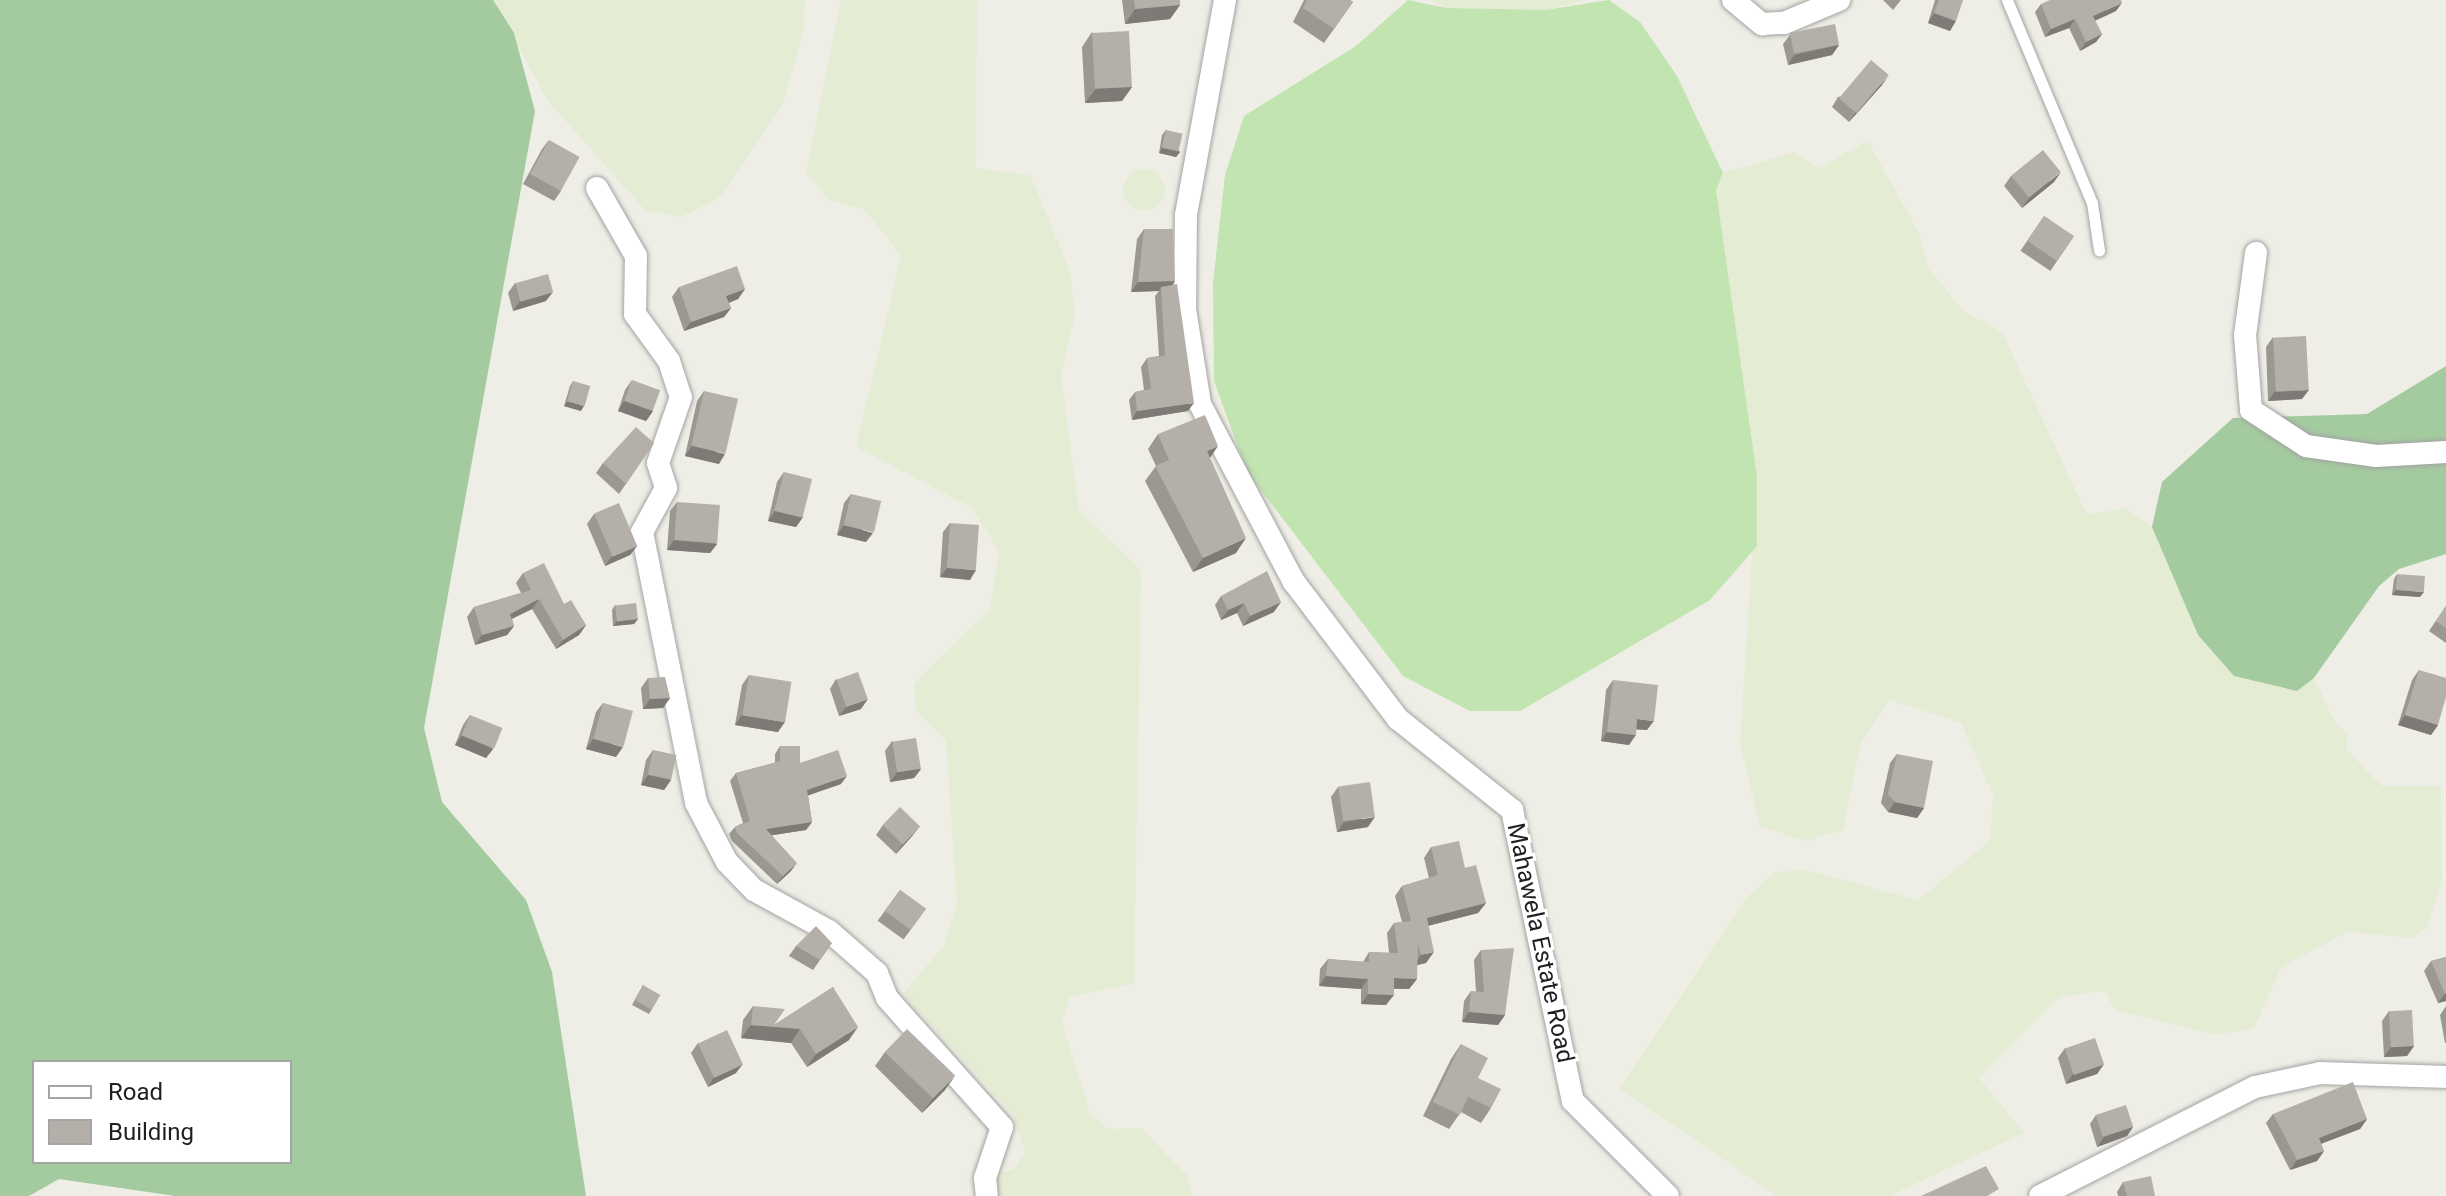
<!DOCTYPE html>
<html>
<head>
<meta charset="utf-8">
<style>
  body { margin:0 }
  #map { position:relative; width:2446px; height:1196px; overflow:hidden; background:#efeee6; font-family:Roboto,sans-serif }
  div>[style] { position:absolute }
  [style*='--x'] { left:calc(var(--x)*1px); top:calc(var(--y)*1px); width:calc(var(--w)*1px); rotate:calc(var(--a)*1deg) }
  .farmland>* { inset:0; background:#e5ecd4 }
  .round { border-radius:50% }
  .grass>* { inset:0; background:#c1e4b1 }
  .forest>* { inset:0; background:#a4ca9f }
  .roads { filter:drop-shadow(0 0 2px #a3a3a3) drop-shadow(0 0 2px #a3a3a3) }
  .service>* { height:11px; margin:-5.5px; padding:0 5.5px; transform-origin:5.5px; border-radius:5.5px; background:#fff }
  .minor>* { height:22px; margin:-11px; padding:0 11px; transform-origin:11px; border-radius:11px; background:#fff }
  .wall>* { inset:0; background:#9b9791; transform-origin:0 0 }
  .shaded-wall>* { inset:0; background:#7e7b76 }
  .building>* { inset:0; background:#b4b0a9; transform-origin:0 0 }
  span { translate:-50% -50%; white-space:nowrap; text-align:center; line-height:1.15; -webkit-text-stroke:6px #fff; paint-order:stroke }
  .street-label { font-size:24px; color:#1f1f1f }
  .legend { position:absolute; left:32px; top:1060px; width:260px; height:104px; box-sizing:border-box; background:#fff; border:2px solid #a5a5a5; margin:0; padding:10px 14px; list-style:none; font-size:24px; color:#1f1f1f }
  .legend li { display:flex; align-items:center; gap:16px; height:40px }
  .legend b { width:40px; border:2px solid #a5a5a5 }
</style>
</head>
<body>
<div id="map">
  <div class="farmland">
    <div style="clip-path:polygon(493px 0,805px 0,804px 29px,784px 101px,720px 197px,681px 217px,645px 210px,548px 101px)"></div>
    <div style="clip-path:polygon(841px 0,977px 0,976px 168px,1030px 175px,1070px 271px,1075px 314px,1061px 375px,1079px 510px,1141px 571px,1134px 983px,1070px 997px,1062px 1022px,1090px 1113px,1107px 1129px,1141px 1128px,1187px 1175px,1192px 1196px,994px 1196px,997px 1174px,1014px 1169px,1025px 1153px,1013px 1114px,903px 994px,944px 945px,957px 903px,946px 740px,916px 711px,914px 684px,990px 609px,999px 551px,971px 507px,856px 447px,901px 256px,865px 210px,827px 199px,806px 171px)"></div>
    <div style="clip-path:polygon(1431px 0,1586px 0,1545px 10px,1445px 8px)"></div>
    <div style="clip-path:polygon(1868px 141px,1919px 233px,1928px 268px,1963px 310px,2003px 334px,2087px 515px,2124px 508px,2152px 527px,2198px 635px,2234px 676px,2297px 691px,2314px 678px,2337px 726px,2348px 732px,2346px 749px,2382px 786px,2441px 786px,2442px 880px,2427px 927px,2413px 938px,2348px 932px,2281px 967px,2254px 1028px,2217px 1035px,2115px 1010px,2104px 991px,2059px 997px,1979px 1078px,2024px 1133px,1889px 1196px,1777px 1196px,1620px 1089px,1744px 900px,1775px 872px,1805px 870px,1918px 900px,1990px 841px,1993px 795px,1961px 723px,1889px 700px,1861px 743px,1843px 830px,1807px 841px,1760px 826px,1740px 744px,1757px 476px,1716px 190px,1723px 173px,1795px 152px,1818px 168px)"></div>
    <div class="round" style="left:1123px;top:169px;width:42px;height:42px"></div>
  </div>
  <div class="grass">
    <div style="clip-path:polygon(1408px 0,1446px 8px,1545px 10px,1609px 0,1640px 22px,1677px 76px,1723px 173px,1716px 190px,1757px 476px,1757px 546px,1710px 600px,1520px 711px,1470px 711px,1403px 676px,1247px 472px,1214px 381px,1213px 283px,1225px 175px,1244px 116px,1356px 46px)"></div>
  </div>
  <div class="forest">
    <div style="clip-path:polygon(evenodd,0 0,493px 0,514px 33px,535px 111px,424px 728px,442px 802px,526px 900px,552px 972px,586px 1196px,175px 1196px,59px 1179px,29px 1196px,0 1196px,0 0,290px 1062px,290px 1162px,34px 1162px,34px 1062px,290px 1062px)"></div>
    <div style="clip-path:polygon(2446px 366px,2446px 554px,2399px 569px,2379px 586px,2314px 678px,2297px 691px,2234px 676px,2198px 635px,2152px 527px,2162px 482px,2233px 418px,2367px 414px)"></div>
  </div>
  <div class="roads">
    <div class="service">
      <div style="--x:2007;--y:0;--w:220;--a:67.3"></div>
      <div style="--x:2092;--y:203;--w:48;--a:81.5"></div>
    </div>
    <div class="minor">
      <div style="--x:1225;--y:0;--w:219;--a:100.3"></div>
      <div style="--x:1186;--y:215;--w:94;--a:90.6"></div>
      <div style="--x:1185;--y:309;--w:96;--a:81"></div>
      <div style="--x:1200;--y:404;--w:201;--a:62.2"></div>
      <div style="--x:1294;--y:582;--w:172;--a:52.8"></div>
      <div style="--x:1398;--y:719;--w:146;--a:38.6"></div>
      <div style="--x:1512;--y:810;--w:297;--a:78.2"></div>
      <div style="--x:1573;--y:1101;--w:134;--a:45"></div>
      <div style="--x:1733;--y:0;--w:38;--a:40"></div>
      <div style="--x:1762;--y:24;--w:22;--a:-3"></div>
      <div style="--x:1784;--y:23;--w:60;--a:-22.7"></div>
      <div style="--x:597;--y:188;--w:78;--a:60.2"></div>
      <div style="--x:636;--y:256;--w:58;--a:91"></div>
      <div style="--x:635;--y:314;--w:58;--a:54.1"></div>
      <div style="--x:669;--y:361;--w:38;--a:72"></div>
      <div style="--x:681;--y:397;--w:70;--a:109.2"></div>
      <div style="--x:658;--y:463;--w:26;--a:72"></div>
      <div style="--x:666;--y:488;--w:50;--a:118.6"></div>
      <div style="--x:642;--y:532;--w:276;--a:78.7"></div>
      <div style="--x:696;--y:803;--w:67;--a:62.3"></div>
      <div style="--x:727;--y:862;--w:39;--a:46"></div>
      <div style="--x:754;--y:890;--w:85;--a:28.7"></div>
      <div style="--x:829;--y:931;--w:64;--a:41.2"></div>
      <div style="--x:877;--y:973;--w:27;--a:68"></div>
      <div style="--x:887;--y:998;--w:173;--a:48.3"></div>
      <div style="--x:1002;--y:1127;--w:54;--a:108.4"></div>
      <div style="--x:985;--y:1178;--w:18;--a:84"></div>
      <div style="--x:2256;--y:253;--w:83;--a:97.6"></div>
      <div style="--x:2245;--y:335;--w:75;--a:85.4"></div>
      <div style="--x:2251;--y:410;--w:66;--a:33.2"></div>
      <div style="--x:2306;--y:446;--w:71;--a:8.1"></div>
      <div style="--x:2376;--y:456;--w:70;--a:-3.3"></div>
      <div style="--x:2040;--y:1196;--w:241;--a:-26.9"></div>
      <div style="--x:2255;--y:1087;--w:67;--a:-12"></div>
      <div style="--x:2321;--y:1073;--w:125;--a:1.8"></div>
    </div>
  </div>
  <div class="wall">
    <div style="clip-path:polygon(1122px 0,1180px 0,1180px 5px,1170px 19px,1125px 24px)"></div>
    <div style="clip-path:polygon(1304px 0,1350px 0,1353px 2px,1324px 43px,1293px 22px)"></div>
    <div style="clip-path:polygon(1883px 0,1901px 0,1893px 10px)"></div>
    <div style="clip-path:polygon(1935px 0,1963px 0,1950px 31px,1928px 23px)"></div>
    <div style="clip-path:polygon(2041px 4px,2116px 11px,2095px 21px,2102px 34px,2096px 42px,2080px 51px,2069px 28px,2045px 37px,2035px 12px)"></div>
    <div style="clip-path:polygon(1092px 32px,1132px 87px,1122px 101px,1085px 103px,1082px 47px)"></div>
    <div style="clip-path:polygon(1790px 35px,1839px 45px,1832px 55px,1788px 65px,1783px 44px)"></div>
    <div style="clip-path:polygon(1882px 85px,1849px 122px,1832px 107px,1838px 97px)"></div>
    <div style="clip-path:polygon(1166px 130px,1180px 152px,1176px 157px,1159px 153px,1162px 135px)"></div>
    <div style="clip-path:polygon(549px 140px,561px 191px,554px 201px,523px 184px,542px 149px)"></div>
    <div style="clip-path:polygon(2011px 176px,2054px 182px,2022px 208px,2004px 186px)"></div>
    <div style="left:2044px;top:216px;width:36px;height:42px;rotate:34deg"></div>
    <div style="clip-path:polygon(1144px 229px,1171px 286px,1188px 411px,1132px 420px,1129px 400px,1135px 392px,1144px 390px,1141px 367px,1147px 358px,1159px 356px,1155px 296px,1159px 291px,1131px 292px,1137px 239px)"></div>
    <div style="clip-path:polygon(515px 283px,546px 301px,513px 311px,508px 293px)"></div>
    <div style="clip-path:polygon(679px 287px,745px 289px,738px 299px,729px 303px,731px 308px,724px 317px,684px 331px,672px 297px)"></div>
    <div style="clip-path:polygon(2273px 337px,2302px 399px,2268px 401px,2266px 347px)"></div>
    <div style="clip-path:polygon(632px 380px,653px 411px,646px 421px,618px 411px,625px 390px)"></div>
    <div style="clip-path:polygon(573px 381px,581px 411px,564px 406px,570px 386px)"></div>
    <div style="clip-path:polygon(704px 391px,719px 464px,685px 456px,697px 401px)"></div>
    <div style="clip-path:polygon(1158px 434px,1236px 553px,1193px 572px,1145px 481px,1156px 466px,1148px 449px)"></div>
    <div style="clip-path:polygon(654px 443px,619px 494px,596px 473px,603px 463px)"></div>
    <div style="clip-path:polygon(784px 472px,803px 517px,796px 527px,768px 521px,777px 482px)"></div>
    <div style="clip-path:polygon(851px 494px,866px 542px,837px 535px,844px 503px)"></div>
    <div style="clip-path:polygon(677px 502px,717px 544px,710px 553px,667px 550px,670px 511px)"></div>
    <div style="clip-path:polygon(594px 514px,637px 546px,630px 555px,605px 566px,587px 524px)"></div>
    <div style="clip-path:polygon(950px 523px,970px 580px,940px 577px,943px 532px)"></div>
    <div style="clip-path:polygon(523px 573px,564px 604px,586px 625px,579px 635px,556px 649px,532px 609px,512px 619px,514px 626px,507px 635px,475px 645px,467px 617px,474px 607px,521px 593px,516px 583px)"></div>
    <div style="clip-path:polygon(2397px 574px,2420px 597px,2392px 595px,2394px 579px)"></div>
    <div style="clip-path:polygon(1221px 596px,1274px 612px,1243px 626px,1237px 613px,1221px 620px,1215px 605px)"></div>
    <div style="clip-path:polygon(615px 605px,638px 619px,634px 624px,613px 626px,612px 610px)"></div>
    <div style="clip-path:polygon(2446px 606px,2446px 643px,2429px 631px)"></div>
    <div style="clip-path:polygon(2419px 670px,2438px 725px,2431px 735px,2398px 725px,2412px 680px)"></div>
    <div style="clip-path:polygon(749px 675px,778px 732px,735px 725px,742px 685px)"></div>
    <div style="clip-path:polygon(648px 678px,670px 698px,663px 708px,643px 709px,641px 688px)"></div>
    <div style="clip-path:polygon(836px 679px,861px 709px,839px 716px,830px 689px)"></div>
    <div style="clip-path:polygon(1613px 680px,1647px 730px,1636px 729px,1629px 745px,1601px 741px,1606px 690px)"></div>
    <div style="clip-path:polygon(603px 703px,616px 757px,586px 749px,596px 712px)"></div>
    <div style="clip-path:polygon(470px 715px,493px 749px,486px 758px,455px 745px,463px 725px)"></div>
    <div style="clip-path:polygon(892px 741px,921px 769px,914px 778px,890px 782px,885px 751px)"></div>
    <div style="clip-path:polygon(780px 746px,800px 763px,841px 784px,808px 795px,812px 822px,806px 830px,772px 835px,791px 871px,777px 884px,732px 841px,729px 834px,735px 827px,743px 823px,730px 781px,736px 773px,775px 763px,775px 754px)"></div>
    <div style="clip-path:polygon(653px 750px,671px 780px,664px 790px,641px 785px,646px 760px)"></div>
    <div style="clip-path:polygon(1897px 754px,1924px 808px,1917px 818px,1888px 812px,1881px 803px,1890px 763px)"></div>
    <div style="clip-path:polygon(1338px 787px,1368px 827px,1337px 832px,1331px 797px)"></div>
    <div style="clip-path:polygon(883px 825px,913px 835px,896px 854px,876px 835px)"></div>
    <div style="clip-path:polygon(1431px 847px,1465px 868px,1486px 903px,1478px 913px,1428px 926px,1426px 963px,1417px 965px,1417px 979px,1409px 989px,1394px 989px,1386px 1005px,1361px 1004px,1361px 989px,1319px 986px,1320px 969px,1328px 959px,1363px 962px,1369px 952px,1389px 953px,1387px 933px,1394px 923px,1402px 922px,1395px 896px,1402px 886px,1429px 878px,1424px 858px)"></div>
    <div style="left:900px;top:890px;width:32px;height:38px;rotate:36deg"></div>
    <div style="clip-path:polygon(832px 943px,813px 970px,789px 956px,796px 946px)"></div>
    <div style="clip-path:polygon(1481px 950px,1505px 1015px,1498px 1025px,1462px 1022px,1464px 1001px,1471px 991px,1476px 992px,1474px 960px)"></div>
    <div style="clip-path:polygon(2446px 957px,2446px 1001px,2438px 1003px,2424px 971px,2431px 961px)"></div>
    <div style="clip-path:polygon(643px 985px,652px 1009px,649px 1014px,632px 1005px)"></div>
    <div style="clip-path:polygon(833px 987px,849px 1040px,807px 1067px,791px 1043px,741px 1038px,743px 1020px,753px 1006px,774px 1025px)"></div>
    <div style="clip-path:polygon(2446px 1006px,2446px 1043px,2445px 1043px,2440px 1015px)"></div>
    <div style="clip-path:polygon(2389px 1011px,2414px 1046px,2407px 1056px,2384px 1057px,2382px 1021px)"></div>
    <div style="clip-path:polygon(698px 1043px,736px 1073px,708px 1087px,691px 1053px)"></div>
    <div style="clip-path:polygon(1461px 1044px,1491px 1108px,1481px 1123px,1461px 1112px,1449px 1129px,1423px 1116px,1451px 1059px)"></div>
    <div style="clip-path:polygon(2065px 1048px,2104px 1064px,2097px 1074px,2066px 1084px,2058px 1058px)"></div>
    <div style="clip-path:polygon(885px 1052px,945px 1090px,922px 1113px,875px 1066px)"></div>
    <div style="clip-path:polygon(2273px 1114px,2367px 1119px,2360px 1129px,2321px 1144px,2324px 1151px,2317px 1161px,2290px 1170px,2266px 1123px)"></div>
    <div style="clip-path:polygon(2096px 1115px,2133px 1127px,2127px 1136px,2097px 1147px,2090px 1124px)"></div>
    <div style="clip-path:polygon(2123px 1182px,2155px 1196px,2118px 1196px,2117px 1192px)"></div>
  </div>
  <div class="shaded-wall">
    <div style="clip-path:polygon(2122px 3px,2116px 11px,2087px 24px,2093px 16px)"></div>
    <div style="clip-path:polygon(1180px 5px,1170px 19px,1125px 24px,1135px 9px)"></div>
    <div style="clip-path:polygon(1934px 13px,1956px 21px,1950px 31px,1928px 23px)"></div>
    <div style="clip-path:polygon(2075px 19px,2069px 28px,2045px 37px,2051px 29px)"></div>
    <div style="clip-path:polygon(2102px 34px,2096px 42px,2080px 51px,2086px 42px)"></div>
    <div style="clip-path:polygon(1839px 45px,1832px 55px,1788px 65px,1794px 55px)"></div>
    <div style="clip-path:polygon(1889px 75px,1882px 85px,1849px 122px,1856px 112px)"></div>
    <div style="clip-path:polygon(1132px 87px,1122px 101px,1085px 103px,1096px 88px)"></div>
    <div style="clip-path:polygon(1162px 148px,1180px 152px,1176px 157px,1159px 153px)"></div>
    <div style="clip-path:polygon(2061px 172px,2054px 182px,2022px 208px,2029px 198px)"></div>
    <div style="clip-path:polygon(1175px 281px,1168px 291px,1161px 287px,1159px 291px,1131px 292px,1138px 282px)"></div>
    <div style="clip-path:polygon(745px 289px,738px 299px,720px 306px,726px 296px)"></div>
    <div style="clip-path:polygon(553px 292px,546px 301px,513px 311px,520px 301px)"></div>
    <div style="clip-path:polygon(731px 308px,724px 317px,684px 331px,691px 322px)"></div>
    <div style="clip-path:polygon(2309px 390px,2302px 399px,2268px 401px,2275px 391px)"></div>
    <div style="clip-path:polygon(568px 401px,584px 406px,581px 411px,564px 406px)"></div>
    <div style="clip-path:polygon(624px 401px,653px 411px,646px 421px,618px 411px)"></div>
    <div style="clip-path:polygon(1194px 403px,1188px 411px,1132px 420px,1137px 411px)"></div>
    <div style="clip-path:polygon(692px 446px,725px 454px,719px 464px,685px 456px)"></div>
    <div style="clip-path:polygon(1218px 446px,1208px 461px,1207px 451px)"></div>
    <div style="clip-path:polygon(775px 511px,803px 517px,796px 527px,768px 521px)"></div>
    <div style="clip-path:polygon(844px 525px,873px 533px,866px 542px,837px 535px)"></div>
    <div style="clip-path:polygon(1246px 538px,1236px 553px,1193px 572px,1203px 558px)"></div>
    <div style="clip-path:polygon(674px 540px,717px 544px,710px 553px,667px 550px)"></div>
    <div style="clip-path:polygon(637px 546px,630px 555px,605px 566px,612px 556px)"></div>
    <div style="clip-path:polygon(947px 568px,976px 570px,970px 580px,940px 577px)"></div>
    <div style="clip-path:polygon(2396px 590px,2424px 592px,2420px 597px,2392px 595px)"></div>
    <div style="clip-path:polygon(539px 599px,532px 609px,503px 623px,510px 614px)"></div>
    <div style="clip-path:polygon(1281px 602px,1274px 612px,1243px 626px,1250px 616px)"></div>
    <div style="clip-path:polygon(1244px 603px,1237px 613px,1221px 620px,1228px 610px)"></div>
    <div style="clip-path:polygon(638px 619px,634px 624px,613px 626px,617px 621px)"></div>
    <div style="clip-path:polygon(586px 625px,579px 635px,556px 649px,563px 640px)"></div>
    <div style="clip-path:polygon(514px 626px,507px 635px,475px 645px,482px 635px)"></div>
    <div style="clip-path:polygon(670px 698px,663px 708px,643px 709px,650px 699px)"></div>
    <div style="clip-path:polygon(868px 699px,861px 709px,839px 716px,846px 707px)"></div>
    <div style="clip-path:polygon(742px 715px,785px 722px,778px 732px,735px 725px)"></div>
    <div style="clip-path:polygon(2405px 715px,2438px 725px,2431px 735px,2398px 725px)"></div>
    <div style="clip-path:polygon(1637px 719px,1654px 721px,1647px 730px,1630px 729px)"></div>
    <div style="clip-path:polygon(1607px 732px,1636px 735px,1629px 745px,1601px 741px)"></div>
    <div style="clip-path:polygon(462px 735px,493px 749px,486px 758px,455px 745px)"></div>
    <div style="clip-path:polygon(593px 739px,623px 747px,616px 757px,586px 749px)"></div>
    <div style="clip-path:polygon(921px 769px,914px 778px,890px 782px,897px 772px)"></div>
    <div style="clip-path:polygon(648px 775px,671px 780px,664px 790px,641px 785px)"></div>
    <div style="clip-path:polygon(847px 776px,841px 784px,801px 798px,807px 790px)"></div>
    <div style="clip-path:polygon(1895px 802px,1924px 808px,1917px 818px,1888px 812px)"></div>
    <div style="clip-path:polygon(1375px 817px,1368px 827px,1337px 832px,1344px 822px)"></div>
    <div style="clip-path:polygon(812px 822px,806px 830px,761px 837px,766px 829px)"></div>
    <div style="clip-path:polygon(920px 826px,913px 835px,896px 854px,903px 844px)"></div>
    <div style="clip-path:polygon(797px 863px,791px 871px,777px 884px,783px 876px)"></div>
    <div style="clip-path:polygon(1486px 903px,1478px 913px,1419px 928px,1427px 918px)"></div>
    <div style="clip-path:polygon(1434px 952px,1426px 963px,1413px 966px,1421px 955px)"></div>
    <div style="clip-path:polygon(1326px 976px,1368px 979px,1361px 989px,1319px 986px)"></div>
    <div style="clip-path:polygon(1394px 978px,1417px 979px,1409px 989px,1387px 988px)"></div>
    <div style="clip-path:polygon(2446px 993px,2446px 1001px,2438px 1003px,2445px 994px)"></div>
    <div style="clip-path:polygon(1368px 994px,1394px 995px,1386px 1005px,1361px 1004px)"></div>
    <div style="clip-path:polygon(1469px 1012px,1505px 1015px,1498px 1025px,1462px 1022px)"></div>
    <div style="clip-path:polygon(751px 1025px,800px 1029px,791px 1043px,741px 1038px)"></div>
    <div style="clip-path:polygon(858px 1027px,849px 1040px,807px 1067px,816px 1054px)"></div>
    <div style="clip-path:polygon(2414px 1046px,2407px 1056px,2384px 1057px,2391px 1047px)"></div>
    <div style="clip-path:polygon(743px 1064px,736px 1073px,708px 1087px,714px 1077px)"></div>
    <div style="clip-path:polygon(2104px 1064px,2097px 1074px,2066px 1084px,2073px 1074px)"></div>
    <div style="clip-path:polygon(955px 1076px,945px 1090px,922px 1113px,933px 1098px)"></div>
    <div style="clip-path:polygon(2367px 1119px,2360px 1129px,2312px 1147px,2319px 1138px)"></div>
    <div style="clip-path:polygon(2133px 1127px,2127px 1136px,2097px 1147px,2104px 1137px)"></div>
    <div style="clip-path:polygon(2324px 1151px,2317px 1161px,2290px 1170px,2297px 1160px)"></div>
  </div>
  <div class="building">
    <div style="clip-path:polygon(1134px 0,1180px 0,1180px 5px,1135px 9px)"></div>
    <div style="clip-path:polygon(1307px 0,1350px 0,1353px 2px,1334px 29px,1303px 8px)"></div>
    <div style="clip-path:polygon(1939px 0,1963px 0,1956px 21px,1934px 13px)"></div>
    <div style="clip-path:polygon(2050px 0,2121px 0,2122px 3px,2093px 16px,2102px 34px,2086px 42px,2075px 19px,2051px 29px,2041px 4px)"></div>
    <div style="left:1835px;top:24px;width:21px;height:46px;rotate:79deg"></div>
    <div style="left:1129px;top:31px;width:56px;height:37px;rotate:87deg"></div>
    <div style="left:1871px;top:60px;width:23px;height:50px;rotate:40deg"></div>
    <div style="left:1166px;top:130px;width:17px;height:18px;rotate:13deg"></div>
    <div style="left:549px;top:140px;width:35px;height:39px;rotate:29deg"></div>
    <div style="left:2043px;top:150px;width:28px;height:41px;rotate:51deg"></div>
    <div style="left:2044px;top:216px;width:36px;height:30px;rotate:34deg"></div>
    <div style="clip-path:polygon(1144px 229px,1173px 229px,1175px 281px,1138px 282px)"></div>
    <div style="clip-path:polygon(737px 266px,745px 289px,726px 296px,731px 308px,691px 322px,679px 287px)"></div>
    <div style="left:548px;top:274px;width:19px;height:34px;rotate:74deg"></div>
    <div style="clip-path:polygon(1177px 284px,1194px 403px,1137px 411px,1135px 392px,1151px 389px,1147px 358px,1165px 356px,1161px 287px)"></div>
    <div style="left:2306px;top:336px;width:54px;height:33px;rotate:87deg"></div>
    <div style="left:632px;top:380px;width:30px;height:22px;rotate:20deg"></div>
    <div style="left:573px;top:381px;width:18px;height:21px;rotate:16deg"></div>
    <div style="left:704px;top:391px;width:35px;height:56px;rotate:13deg"></div>
    <div style="clip-path:polygon(1205px 415px,1218px 446px,1207px 451px,1246px 538px,1203px 558px,1155px 466px,1169px 460px,1158px 434px)"></div>
    <div style="clip-path:polygon(636px 427px,654px 443px,626px 484px,603px 463px)"></div>
    <div style="left:784px;top:472px;width:29px;height:40px;rotate:14deg"></div>
    <div style="left:851px;top:494px;width:31px;height:32px;rotate:13deg"></div>
    <div style="left:677px;top:502px;width:43px;height:38px;rotate:4deg"></div>
    <div style="left:619px;top:503px;width:47px;height:27px;rotate:67deg"></div>
    <div style="left:950px;top:523px;width:29px;height:45px;rotate:4deg"></div>
    <div style="clip-path:polygon(544px 563px,564px 604px,571px 600px,586px 625px,563px 640px,539px 599px,510px 614px,514px 626px,482px 635px,474px 607px,531px 590px,523px 573px)"></div>
    <div style="clip-path:polygon(1267px 571px,1281px 602px,1250px 616px,1244px 603px,1228px 610px,1221px 596px)"></div>
    <div style="left:2397px;top:574px;width:28px;height:16px;rotate:4deg"></div>
    <div style="left:636px;top:603px;width:16px;height:21px;rotate:83deg"></div>
    <div style="clip-path:polygon(2446px 606px,2446px 628px,2436px 621px)"></div>
    <div style="clip-path:polygon(2419px 670px,2446px 678px,2446px 697px,2438px 725px,2405px 715px)"></div>
    <div style="left:858px;top:672px;width:29px;height:23px;rotate:70deg"></div>
    <div style="left:749px;top:675px;width:43px;height:41px;rotate:9deg"></div>
    <div style="clip-path:polygon(665px 677px,670px 698px,650px 699px,648px 678px)"></div>
    <div style="clip-path:polygon(1613px 680px,1658px 685px,1654px 721px,1637px 719px,1636px 735px,1607px 732px)"></div>
    <div style="left:603px;top:703px;width:31px;height:37px;rotate:15deg"></div>
    <div style="left:470px;top:715px;width:35px;height:22px;rotate:22deg"></div>
    <div style="left:916px;top:738px;width:31px;height:24px;rotate:81deg"></div>
    <div style="clip-path:polygon(780px 746px,800px 746px,800px 763px,838px 750px,847px 776px,807px 790px,812px 822px,766px 829px,797px 863px,783px 876px,737px 833px,735px 827px,750px 821px,736px 773px,780px 761px)"></div>
    <div style="left:653px;top:750px;width:24px;height:25px;rotate:12deg"></div>
    <div style="clip-path:polygon(1897px 754px,1933px 761px,1924px 808px,1895px 802px,1888px 794px)"></div>
    <div style="left:1370px;top:782px;width:35px;height:32px;rotate:82deg"></div>
    <div style="left:900px;top:807px;width:28px;height:25px;rotate:44deg"></div>
    <div style="clip-path:polygon(1459px 841px,1465px 868px,1476px 865px,1486px 903px,1427px 918px,1434px 952px,1421px 955px,1418px 944px,1417px 979px,1394px 978px,1394px 995px,1368px 994px,1368px 979px,1326px 976px,1328px 959px,1369px 962px,1369px 952px,1398px 953px,1394px 923px,1411px 921px,1402px 886px,1438px 875px,1431px 847px)"></div>
    <div style="left:900px;top:890px;width:32px;height:26px;rotate:36deg"></div>
    <div style="clip-path:polygon(816px 926px,832px 943px,820px 960px,796px 946px)"></div>
    <div style="clip-path:polygon(1514px 948px,1505px 1015px,1469px 1012px,1471px 991px,1484px 992px,1481px 950px)"></div>
    <div style="clip-path:polygon(2446px 957px,2446px 993px,2445px 994px,2431px 961px)"></div>
    <div style="left:643px;top:985px;width:20px;height:17px;rotate:30deg"></div>
    <div style="clip-path:polygon(833px 987px,858px 1027px,816px 1054px,800px 1029px,751px 1025px,753px 1006px,785px 1009px,774px 1025px)"></div>
    <div style="left:2412px;top:1010px;width:36px;height:23px;rotate:87deg"></div>
    <div style="left:907px;top:1029px;width:67px;height:32px;rotate:44deg"></div>
    <div style="left:727px;top:1030px;width:38px;height:32px;rotate:65deg"></div>
    <div style="left:2095px;top:1038px;width:28px;height:32px;rotate:71deg"></div>
    <div style="clip-path:polygon(1461px 1044px,1488px 1058px,1478px 1078px,1501px 1089px,1491px 1108px,1468px 1097px,1460px 1115px,1433px 1102px)"></div>
    <div style="clip-path:polygon(2353px 1082px,2367px 1119px,2319px 1138px,2324px 1151px,2297px 1160px,2273px 1114px)"></div>
    <div style="left:2126px;top:1105px;width:23px;height:32px;rotate:72deg"></div>
    <div style="clip-path:polygon(1986px 1166px,1999px 1189px,1987px 1196px,1921px 1196px)"></div>
    <div style="clip-path:polygon(2151px 1176px,2155px 1196px,2127px 1196px,2123px 1182px)"></div>
  </div>
  <div class="street-label">
    <span style="left:1540px;top:943px;rotate:78deg">Mahawela Estate Road</span>
  </div>
  <ul class="legend">
  <li><b style="height:10px;background:#fff"></b>Road</li>
  <li><b style="height:22px;background:#b4b0a9"></b>Building</li>
  </ul>
</div>
</body>
</html>
